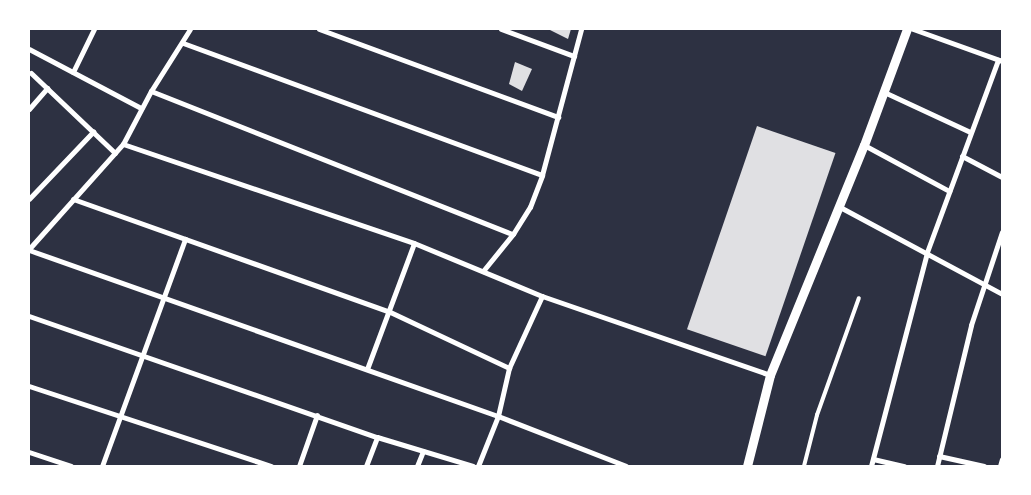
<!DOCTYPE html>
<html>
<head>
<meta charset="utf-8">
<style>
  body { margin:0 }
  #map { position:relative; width:1031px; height:495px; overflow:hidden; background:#2d3142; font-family:"Times New Roman",serif }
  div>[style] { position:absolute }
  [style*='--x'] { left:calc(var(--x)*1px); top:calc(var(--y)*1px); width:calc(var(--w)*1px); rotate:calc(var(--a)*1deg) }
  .building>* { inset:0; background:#e0e0e3; transform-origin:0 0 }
  .service>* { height:4px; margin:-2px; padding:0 2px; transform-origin:2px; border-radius:2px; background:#fff }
  .pedestrian>* { height:4.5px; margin:-2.25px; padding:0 2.25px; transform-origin:2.25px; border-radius:2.25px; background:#fff }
  .minor>* { height:5px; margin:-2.5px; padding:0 2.5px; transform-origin:2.5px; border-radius:2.5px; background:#fff }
  .tertiary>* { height:9px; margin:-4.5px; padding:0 4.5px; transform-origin:4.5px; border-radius:4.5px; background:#fff }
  span { translate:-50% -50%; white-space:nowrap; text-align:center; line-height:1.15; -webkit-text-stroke:5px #fff; paint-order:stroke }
  .frame { position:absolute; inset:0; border:30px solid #fff; pointer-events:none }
</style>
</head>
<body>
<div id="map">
  <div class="building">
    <div style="clip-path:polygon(548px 29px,571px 29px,568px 39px)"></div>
    <div style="clip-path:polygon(515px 62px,532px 69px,522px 91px,509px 84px)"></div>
    <div style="left:757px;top:126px;width:83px;height:215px;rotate:19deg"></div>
  </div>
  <div class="service">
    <div style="--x:804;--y:466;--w:53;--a:-75.7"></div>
    <div style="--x:817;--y:415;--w:124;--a:-70.3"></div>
  </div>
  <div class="pedestrian">
    <div style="--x:29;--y:199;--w:93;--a:-46.3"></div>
  </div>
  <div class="minor">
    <div style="--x:319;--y:29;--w:255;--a:20.2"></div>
    <div style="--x:501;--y:29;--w:78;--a:20.3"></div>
    <div style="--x:913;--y:29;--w:95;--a:19.8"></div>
    <div style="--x:183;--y:43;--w:382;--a:20.2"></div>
    <div style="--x:29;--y:49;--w:127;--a:27.8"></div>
    <div style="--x:73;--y:72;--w:48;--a:-64"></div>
    <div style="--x:31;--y:73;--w:116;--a:43.6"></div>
    <div style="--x:151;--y:91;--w:389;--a:21.6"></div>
    <div style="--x:884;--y:92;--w:95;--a:24.9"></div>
    <div style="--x:29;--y:109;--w:28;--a:-49"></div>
    <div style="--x:123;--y:144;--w:307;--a:18.8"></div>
    <div style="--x:414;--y:243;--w:139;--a:22.5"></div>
    <div style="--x:542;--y:296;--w:241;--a:19.1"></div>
    <div style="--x:864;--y:145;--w:97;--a:28.4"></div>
    <div style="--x:962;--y:156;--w:45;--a:27.7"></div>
    <div style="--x:73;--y:199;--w:334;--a:19.6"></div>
    <div style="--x:388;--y:311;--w:134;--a:25.2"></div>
    <div style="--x:838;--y:206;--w:186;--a:28.2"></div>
    <div style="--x:29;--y:249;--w:141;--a:-48.2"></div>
    <div style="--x:123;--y:144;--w:60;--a:-62.2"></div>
    <div style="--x:151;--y:91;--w:73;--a:-57.8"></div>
    <div style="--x:29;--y:250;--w:498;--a:19.5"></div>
    <div style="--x:498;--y:416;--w:137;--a:21.3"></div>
    <div style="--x:483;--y:271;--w:48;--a:-51"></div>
    <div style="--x:513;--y:234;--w:32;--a:-58"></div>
    <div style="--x:530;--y:207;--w:34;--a:-69"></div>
    <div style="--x:542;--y:175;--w:151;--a:-75"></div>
    <div style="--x:29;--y:316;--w:368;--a:19.2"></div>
    <div style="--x:377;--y:437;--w:100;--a:16.8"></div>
    <div style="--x:367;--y:369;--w:134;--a:-69.5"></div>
    <div style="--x:29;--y:386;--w:255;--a:18.3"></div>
    <div style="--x:29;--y:452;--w:44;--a:18.4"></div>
    <div style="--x:939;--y:456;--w:46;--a:12.5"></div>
    <div style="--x:873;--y:459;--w:32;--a:13"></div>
    <div style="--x:102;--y:466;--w:242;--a:-69.9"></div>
    <div style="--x:299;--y:466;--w:54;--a:-70.6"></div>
    <div style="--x:366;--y:466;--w:31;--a:-69"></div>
    <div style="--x:417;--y:466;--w:16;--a:-68"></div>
    <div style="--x:478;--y:466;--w:54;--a:-68.2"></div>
    <div style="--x:498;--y:416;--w:49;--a:-77.1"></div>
    <div style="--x:509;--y:368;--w:79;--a:-65.4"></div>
    <div style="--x:871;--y:466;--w:221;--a:-75.3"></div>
    <div style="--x:927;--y:252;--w:205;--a:-69.7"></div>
    <div style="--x:937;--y:466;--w:145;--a:-76.4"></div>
    <div style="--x:971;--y:325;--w:98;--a:-71.6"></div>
    <div style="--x:1000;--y:466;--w:7;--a:-74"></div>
  </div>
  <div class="tertiary">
    <div style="--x:747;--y:466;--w:94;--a:-75.8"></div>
    <div style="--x:770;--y:375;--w:248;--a:-67.8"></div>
    <div style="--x:864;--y:145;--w:124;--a:-69.7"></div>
  </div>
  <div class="frame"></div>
</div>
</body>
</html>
